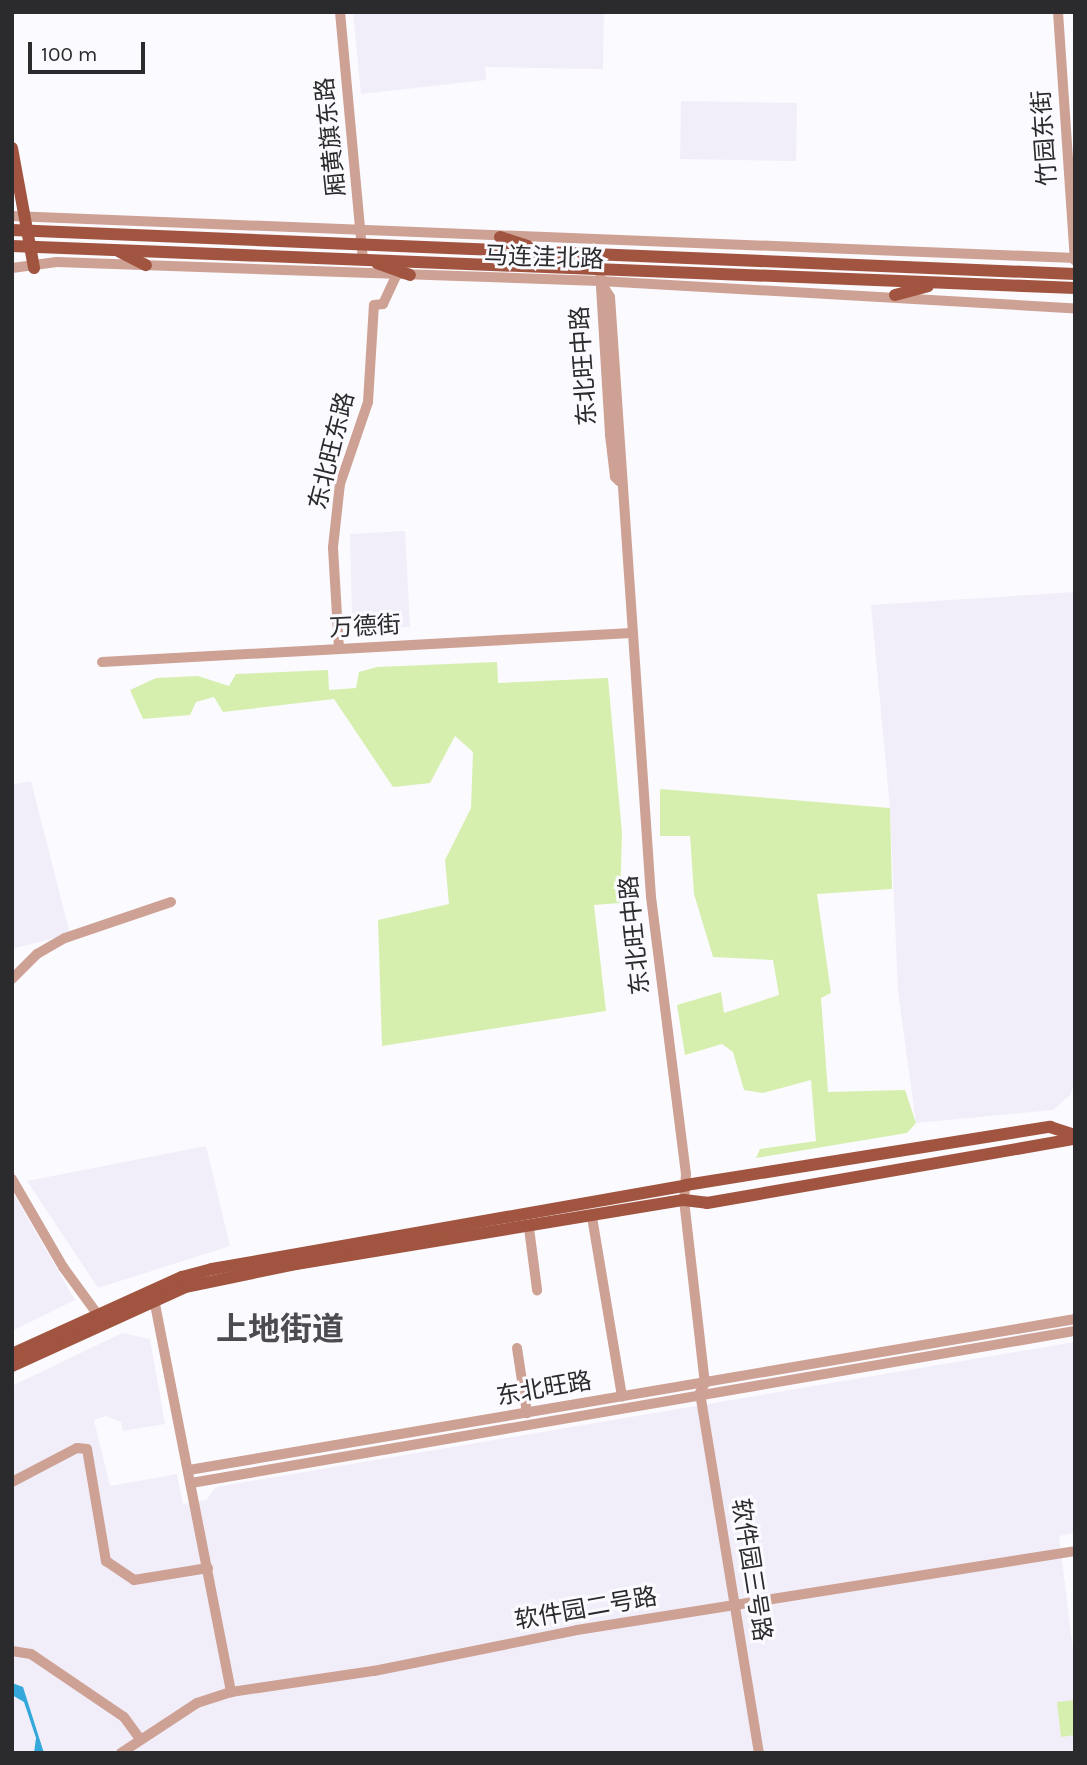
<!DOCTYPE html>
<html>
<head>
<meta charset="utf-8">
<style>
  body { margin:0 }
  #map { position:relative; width:1087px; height:1765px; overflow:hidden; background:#fbfafe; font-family:Karla,"Noto Sans SC",sans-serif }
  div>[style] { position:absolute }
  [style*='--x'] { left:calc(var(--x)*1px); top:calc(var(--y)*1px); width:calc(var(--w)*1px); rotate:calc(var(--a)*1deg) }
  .built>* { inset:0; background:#f1eefa; transform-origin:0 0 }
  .green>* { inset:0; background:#d6efaf }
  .water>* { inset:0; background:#34a8db }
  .minor>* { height:10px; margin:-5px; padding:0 5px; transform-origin:5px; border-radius:5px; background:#cea195 }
  .major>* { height:12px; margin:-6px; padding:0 6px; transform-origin:6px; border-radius:6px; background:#a15540 }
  span { translate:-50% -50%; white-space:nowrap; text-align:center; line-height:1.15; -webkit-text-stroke:6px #fbfafe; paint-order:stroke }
  .street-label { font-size:24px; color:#2b2b2e }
  .district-label { font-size:32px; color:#4d4b52; font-weight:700 }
  .frame { position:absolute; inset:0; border:14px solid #2b2b2e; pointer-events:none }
  .scale { position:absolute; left:28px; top:42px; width:117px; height:32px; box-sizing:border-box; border:4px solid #2b2b2e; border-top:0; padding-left:9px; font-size:21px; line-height:24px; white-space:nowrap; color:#2b2b2e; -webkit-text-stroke:5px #fbfafe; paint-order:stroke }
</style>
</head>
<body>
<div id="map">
  <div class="built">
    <div style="clip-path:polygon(353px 12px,604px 12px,603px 69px,485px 67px,486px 80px,361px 94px)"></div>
    <div style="left:681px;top:101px;width:116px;height:58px;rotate:1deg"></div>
    <div style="clip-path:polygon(405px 531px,410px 627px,372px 630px,352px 613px,350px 534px)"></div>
    <div style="clip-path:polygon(1075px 592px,1075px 1077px,1071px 1094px,1053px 1110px,916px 1123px,898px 991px,890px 808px,871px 605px)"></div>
    <div style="clip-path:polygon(31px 781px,70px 934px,12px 949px,12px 785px)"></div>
    <div style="clip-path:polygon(206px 1146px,230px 1246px,98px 1288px,27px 1181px)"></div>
    <div style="clip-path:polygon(12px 1191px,75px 1300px,12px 1331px)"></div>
    <div style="clip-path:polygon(122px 1333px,150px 1339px,165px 1424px,123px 1431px,121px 1422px,106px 1416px,94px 1420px,110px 1486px,177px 1474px,183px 1504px,206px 1500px,216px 1487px,1075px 1342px,1075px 1533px,1059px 1536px,1075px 1665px,1075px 1753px,12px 1753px,12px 1386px)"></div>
  </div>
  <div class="green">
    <div style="clip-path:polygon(497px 662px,498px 683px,608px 678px,622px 833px,620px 903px,594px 905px,606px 1011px,382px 1046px,378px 920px,449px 904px,445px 860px,471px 808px,473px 752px,455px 736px,430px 783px,393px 787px,334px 699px,223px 712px,214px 697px,196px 702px,190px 715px,143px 719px,130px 690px,156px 678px,198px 676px,229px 686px,236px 674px,328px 670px,329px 690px,356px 688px,359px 672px,377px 667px)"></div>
    <div style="clip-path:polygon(660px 789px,890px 808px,892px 889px,817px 894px,831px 993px,821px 998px,828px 1092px,905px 1090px,916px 1123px,907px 1133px,756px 1158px,760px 1149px,816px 1141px,811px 1080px,763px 1093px,744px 1090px,733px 1052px,722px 1044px,685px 1055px,677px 1005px,721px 992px,724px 1013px,779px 995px,773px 960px,713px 957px,694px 894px,690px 836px,660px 836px)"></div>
    <div style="clip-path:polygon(1075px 1700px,1075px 1735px,1061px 1737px,1057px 1702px)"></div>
  </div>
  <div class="water">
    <div style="clip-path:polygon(12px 1683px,23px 1687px,44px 1753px,34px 1753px,36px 1738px,24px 1702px,12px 1695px)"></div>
  </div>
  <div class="minor">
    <div style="--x:340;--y:12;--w:247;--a:84.7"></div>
    <div style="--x:1058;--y:12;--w:249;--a:86.1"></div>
    <div style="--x:12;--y:216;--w:1064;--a:2.26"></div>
    <div style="--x:599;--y:254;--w:181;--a:86.5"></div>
    <div style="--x:610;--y:435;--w:42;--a:83.2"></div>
    <div style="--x:615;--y:477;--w:6;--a:45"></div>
    <div style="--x:12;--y:268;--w:45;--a:-7.6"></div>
    <div style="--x:57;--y:262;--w:543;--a:2"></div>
    <div style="--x:600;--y:281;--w:476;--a:3.3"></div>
    <div style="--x:600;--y:281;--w:19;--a:58"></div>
    <div style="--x:610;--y:297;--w:601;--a:86.09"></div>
    <div style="--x:651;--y:897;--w:279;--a:82.8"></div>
    <div style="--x:686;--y:1174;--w:26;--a:94"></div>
    <div style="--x:684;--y:1200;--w:184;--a:83.5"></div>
    <div style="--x:705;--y:1383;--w:11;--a:117"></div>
    <div style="--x:339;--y:649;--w:102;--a:-93.4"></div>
    <div style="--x:333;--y:547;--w:63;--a:-83.7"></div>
    <div style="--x:340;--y:484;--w:87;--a:-71.1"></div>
    <div style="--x:368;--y:402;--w:97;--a:-86.5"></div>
    <div style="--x:374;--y:305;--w:9;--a:-6"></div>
    <div style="--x:383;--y:304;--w:33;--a:-65"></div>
    <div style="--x:102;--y:662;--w:530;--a:-3.14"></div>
    <div style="--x:12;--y:979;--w:35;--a:-45"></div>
    <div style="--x:37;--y:954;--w:32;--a:-30"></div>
    <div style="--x:65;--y:938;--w:112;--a:-18.8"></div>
    <div style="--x:12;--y:1179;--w:102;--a:59.9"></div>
    <div style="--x:63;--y:1267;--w:59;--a:53.9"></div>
    <div style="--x:592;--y:1217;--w:182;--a:80.5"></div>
    <div style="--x:529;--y:1228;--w:63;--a:82.6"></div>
    <div style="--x:153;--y:1294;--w:406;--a:78.9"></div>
    <div style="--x:517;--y:1348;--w:66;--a:81.3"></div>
    <div style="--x:700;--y:1393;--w:365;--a:80.7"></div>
    <div style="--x:189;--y:1470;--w:899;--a:-9.67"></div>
    <div style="--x:12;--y:1482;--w:73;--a:-27.6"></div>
    <div style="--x:77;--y:1448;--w:10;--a:6"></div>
    <div style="--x:87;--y:1449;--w:114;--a:80.4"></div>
    <div style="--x:106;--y:1561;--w:34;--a:34"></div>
    <div style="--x:134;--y:1580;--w:75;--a:-9.2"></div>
    <div style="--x:191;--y:1483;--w:897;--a:-9.76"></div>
    <div style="--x:12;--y:1651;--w:19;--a:9"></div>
    <div style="--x:31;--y:1654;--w:112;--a:34.1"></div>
    <div style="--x:124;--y:1717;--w:26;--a:54"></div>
    <div style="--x:121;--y:1753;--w:91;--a:-33.3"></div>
    <div style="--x:197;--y:1703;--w:36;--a:-18"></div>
    <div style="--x:231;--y:1692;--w:145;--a:-8.4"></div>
    <div style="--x:374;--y:1671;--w:207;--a:-11.4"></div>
    <div style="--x:577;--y:1630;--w:504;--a:-9.01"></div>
  </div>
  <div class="major">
    <div style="--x:12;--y:148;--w:122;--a:79.6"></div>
    <div style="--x:12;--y:230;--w:1064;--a:2.37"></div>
    <div style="--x:500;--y:237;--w:29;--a:18"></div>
    <div style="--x:12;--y:246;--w:1064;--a:2.26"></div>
    <div style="--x:120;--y:252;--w:29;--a:27"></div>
    <div style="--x:377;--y:263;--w:35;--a:20"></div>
    <div style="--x:895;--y:295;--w:34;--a:-15"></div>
    <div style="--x:12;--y:1354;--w:187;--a:-24.4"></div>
    <div style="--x:182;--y:1277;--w:31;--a:-15"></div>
    <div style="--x:212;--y:1269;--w:481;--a:-10"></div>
    <div style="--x:686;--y:1185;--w:369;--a:-9.1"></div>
    <div style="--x:1050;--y:1127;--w:26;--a:18"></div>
    <div style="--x:12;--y:1366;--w:190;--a:-24.5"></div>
    <div style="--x:185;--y:1287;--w:113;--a:-11.7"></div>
    <div style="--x:296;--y:1264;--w:393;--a:-9.4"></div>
    <div style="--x:684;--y:1200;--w:23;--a:7"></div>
    <div style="--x:707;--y:1203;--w:374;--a:-9.9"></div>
  </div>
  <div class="street-label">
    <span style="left:331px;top:137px;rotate:-96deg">厢黄旗东路</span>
    <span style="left:1045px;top:138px;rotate:-94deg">竹园东街</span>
    <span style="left:544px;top:258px;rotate:2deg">马连洼北路</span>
    <span style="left:584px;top:366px;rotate:-94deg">东北旺中路</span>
    <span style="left:332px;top:451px;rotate:-76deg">东北旺东路</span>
    <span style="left:365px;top:627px;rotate:-3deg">万德街</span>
    <span style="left:635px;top:935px;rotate:-96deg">东北旺中路</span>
    <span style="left:544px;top:1389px;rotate:-10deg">东北旺路</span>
    <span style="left:751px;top:1570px;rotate:81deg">软件园三号路</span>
    <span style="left:586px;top:1609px;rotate:-10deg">软件园二号路</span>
  </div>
  <div class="district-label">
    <span style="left:280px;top:1330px">上地街道</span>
  </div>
  <div class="frame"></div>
  <div class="scale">100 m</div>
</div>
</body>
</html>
